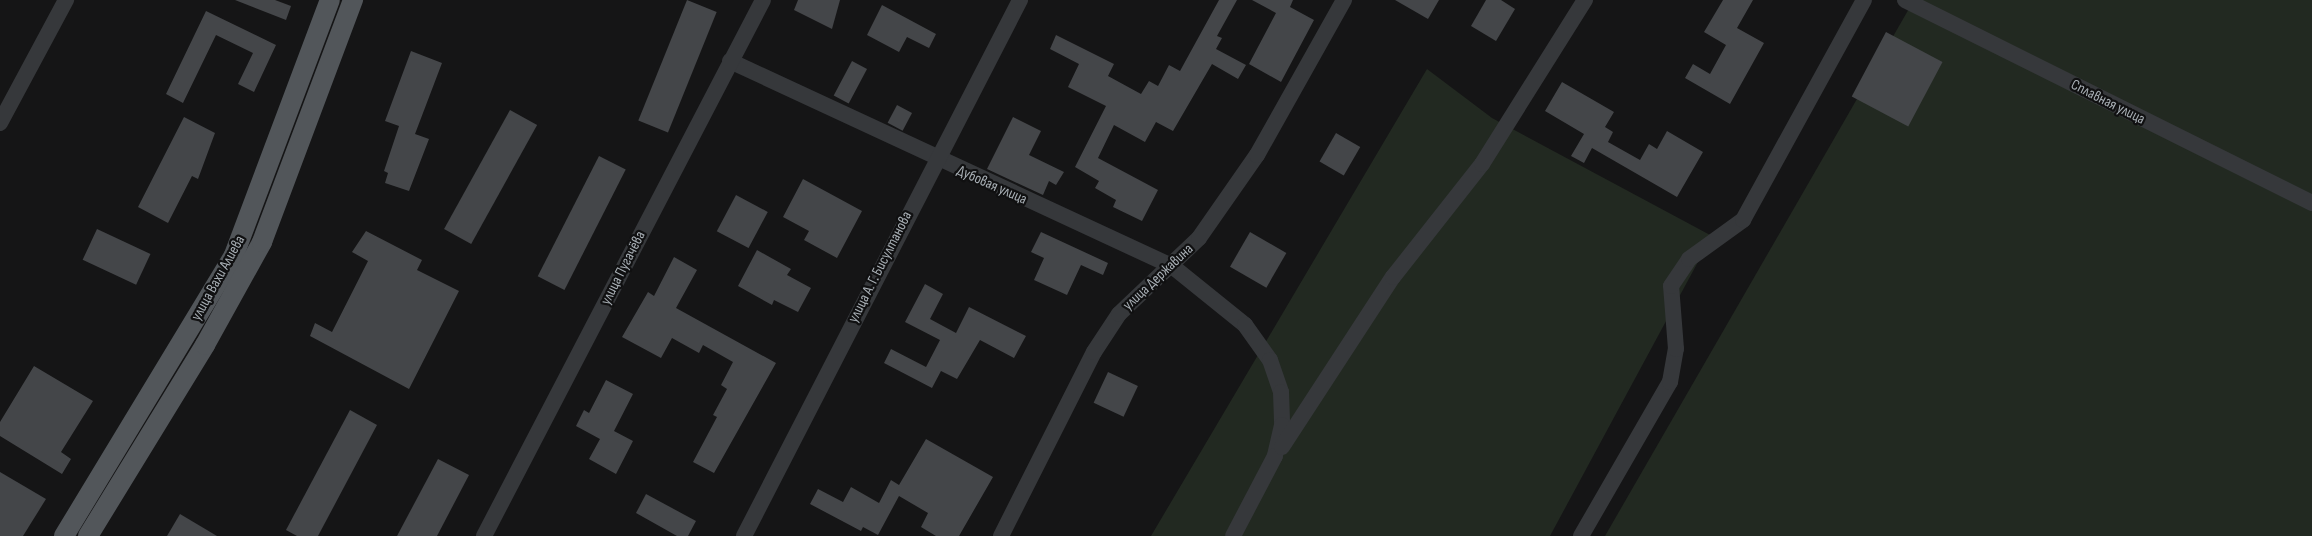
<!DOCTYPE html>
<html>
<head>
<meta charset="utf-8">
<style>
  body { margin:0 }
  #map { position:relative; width:2312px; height:536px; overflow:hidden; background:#151516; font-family:"Sofia Sans Condensed",sans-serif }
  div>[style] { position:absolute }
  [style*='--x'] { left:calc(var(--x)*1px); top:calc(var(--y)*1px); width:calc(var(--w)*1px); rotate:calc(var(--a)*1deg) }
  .green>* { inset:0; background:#222921 }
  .building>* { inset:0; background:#444649; transform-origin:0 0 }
  .minor>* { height:16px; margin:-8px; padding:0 8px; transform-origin:8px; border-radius:8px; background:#36383b }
  .major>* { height:20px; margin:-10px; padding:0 10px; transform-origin:10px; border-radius:10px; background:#52565a }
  span { translate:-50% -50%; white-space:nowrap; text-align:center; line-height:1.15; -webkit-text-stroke:4.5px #101011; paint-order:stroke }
  .street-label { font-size:15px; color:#a8afb5 }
</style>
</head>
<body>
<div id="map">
  <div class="green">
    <div style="clip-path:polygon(1914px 0,2312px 0,2312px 536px,1605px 536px)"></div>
    <div style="clip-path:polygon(1427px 69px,1492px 118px,1712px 236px,1550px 536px,1151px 536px)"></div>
  </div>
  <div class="building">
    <div style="clip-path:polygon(235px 0,275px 0,291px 6px,286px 20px)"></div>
    <div style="left:687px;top:0;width:32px;height:130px;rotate:22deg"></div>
    <div style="clip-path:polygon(798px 0,840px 0,832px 29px,794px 10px)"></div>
    <div style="clip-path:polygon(1219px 0,1237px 0,1217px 36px,1222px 38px,1216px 49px,1246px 65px,1238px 79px,1212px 64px,1173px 131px,1156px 122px,1145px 142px,1114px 125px,1098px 158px,1158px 190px,1142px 221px,1113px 207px,1116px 200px,1095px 188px,1099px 181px,1075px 167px,1106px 106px,1068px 87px,1079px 64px,1050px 49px,1056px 35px,1114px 64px,1108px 76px,1141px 94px,1149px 81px,1158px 86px,1169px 65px,1180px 71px)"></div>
    <div style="clip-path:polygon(1252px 0,1293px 0,1290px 7px,1314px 20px,1281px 82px,1249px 64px,1276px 13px)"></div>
    <div style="clip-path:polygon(1395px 0,1439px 0,1428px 19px)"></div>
    <div style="clip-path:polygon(1486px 0,1501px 0,1515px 9px,1496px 41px,1471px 26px)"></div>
    <div style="clip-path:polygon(1723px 0,1753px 0,1737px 28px,1764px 43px,1730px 104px,1685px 78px,1693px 64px,1710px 74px,1726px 45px,1704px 32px)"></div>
    <div style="clip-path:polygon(882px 5px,936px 34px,929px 48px,907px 37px,899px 52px,867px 35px)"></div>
    <div style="clip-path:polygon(206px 11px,276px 45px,254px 92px,238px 84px,253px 53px,216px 35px,183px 103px,166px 94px)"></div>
    <div style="left:1886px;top:32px;width:64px;height:73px;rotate:28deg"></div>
    <div style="clip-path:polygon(411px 51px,442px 63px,415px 134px,429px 139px,409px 191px,385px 183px,388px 173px,384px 171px,399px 126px,385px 121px)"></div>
    <div style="left:852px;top:61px;width:17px;height:39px;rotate:28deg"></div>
    <div style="clip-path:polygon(1562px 82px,1614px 112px,1605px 127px,1613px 132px,1608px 142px,1640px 160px,1649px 144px,1657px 149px,1667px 131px,1703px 152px,1677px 197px,1592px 148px,1584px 163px,1571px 156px,1584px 134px,1545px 111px)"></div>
    <div style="left:897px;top:105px;width:17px;height:20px;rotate:28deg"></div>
    <div style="left:510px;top:110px;width:31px;height:136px;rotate:29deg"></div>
    <div style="clip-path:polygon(184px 117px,215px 133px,198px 179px,192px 176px,168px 223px,138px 207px)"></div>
    <div style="clip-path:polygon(1013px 117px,1041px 131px,1029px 155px,1064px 172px,1056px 185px,1049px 181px,1043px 195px,987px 169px)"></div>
    <div style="left:1336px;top:133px;width:28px;height:33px;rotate:30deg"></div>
    <div style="left:599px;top:156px;width:30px;height:135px;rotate:27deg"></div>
    <div style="clip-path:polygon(803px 179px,862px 211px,837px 258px,804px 240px,809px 231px,783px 217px)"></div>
    <div style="left:736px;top:195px;width:36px;height:41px;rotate:28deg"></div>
    <div style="left:97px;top:229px;width:59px;height:34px;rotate:25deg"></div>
    <div style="clip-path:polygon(366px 231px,422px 260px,417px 270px,459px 291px,409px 389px,310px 336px,315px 323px,332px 332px,368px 261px,352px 252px)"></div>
    <div style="clip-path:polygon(1041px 232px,1108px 263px,1103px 275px,1081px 265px,1067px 295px,1034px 280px,1044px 258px,1031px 252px)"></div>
    <div style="left:1250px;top:232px;width:42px;height:40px;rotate:30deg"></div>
    <div style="clip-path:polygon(757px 250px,791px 269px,787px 275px,811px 288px,798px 312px,774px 300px,772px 305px,738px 286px)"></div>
    <div style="clip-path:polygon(674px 257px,697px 270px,676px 308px,776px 363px,714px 473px,693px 462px,717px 417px,713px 415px,727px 389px,721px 385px,733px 362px,703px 345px,699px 353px,672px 338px,661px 358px,622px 337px,648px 292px,654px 296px)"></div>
    <div style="clip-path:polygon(925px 284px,943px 294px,930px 319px,956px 333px,969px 307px,1026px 336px,1014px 358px,980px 340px,957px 379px,941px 371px,932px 388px,884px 363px,891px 349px,926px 367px,940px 340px,905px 322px)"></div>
    <div style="clip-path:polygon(34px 366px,93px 401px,61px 452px,71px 459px,62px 474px,0 436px,0 422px)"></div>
    <div style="left:1108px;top:372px;width:33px;height:34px;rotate:25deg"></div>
    <div style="clip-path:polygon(606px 380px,633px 394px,614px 431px,633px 441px,616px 474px,589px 459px,600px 439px,576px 426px,584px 410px,589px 413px)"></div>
    <div style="clip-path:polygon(350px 410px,377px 425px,318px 536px,297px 536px,286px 530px)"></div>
    <div style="clip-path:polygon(926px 439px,993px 477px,959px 536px,936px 536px,921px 527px,928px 513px,899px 496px,878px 535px,863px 527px,861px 531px,810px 504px,818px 489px,843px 502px,851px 487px,879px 503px,891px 480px,899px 485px)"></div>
    <div style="clip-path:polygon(438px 459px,469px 475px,437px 536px,397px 536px)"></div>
    <div style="clip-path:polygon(0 472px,46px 499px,23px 536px,0 536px)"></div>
    <div style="clip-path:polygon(646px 494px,696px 521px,688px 536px,677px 536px,636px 513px)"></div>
    <div style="clip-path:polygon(180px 514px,217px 536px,167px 536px)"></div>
  </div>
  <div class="minor">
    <div style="--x:1905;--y:0;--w:455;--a:26.5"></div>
    <div style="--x:730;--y:61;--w:487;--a:24.9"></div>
    <div style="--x:1172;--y:266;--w:94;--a:38.9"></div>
    <div style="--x:1245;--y:325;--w:43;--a:54.5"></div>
    <div style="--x:1270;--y:360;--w:34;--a:71"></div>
    <div style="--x:1281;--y:392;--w:33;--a:88"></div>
    <div style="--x:1282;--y:425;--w:32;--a:103"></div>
    <div style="--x:1275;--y:456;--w:90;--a:117.7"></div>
    <div style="--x:0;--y:123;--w:140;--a:-61.8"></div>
    <div style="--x:1282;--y:447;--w:203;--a:-56.9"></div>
    <div style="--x:1393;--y:277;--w:144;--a:-51.8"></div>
    <div style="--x:1482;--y:164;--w:194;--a:-57.9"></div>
    <div style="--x:484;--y:536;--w:604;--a:-62.5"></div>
    <div style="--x:744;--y:536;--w:603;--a:-62.75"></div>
    <div style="--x:1001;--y:536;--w:206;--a:-63.2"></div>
    <div style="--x:1094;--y:352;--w:45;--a:-56.7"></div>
    <div style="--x:1119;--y:314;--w:110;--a:-43.5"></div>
    <div style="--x:1199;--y:238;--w:101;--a:-55.1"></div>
    <div style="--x:1257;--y:155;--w:178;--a:-60.7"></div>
    <div style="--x:1581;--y:536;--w:178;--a:-60"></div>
    <div style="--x:1670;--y:382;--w:34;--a:-80"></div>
    <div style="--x:1676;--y:349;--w:63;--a:-94.5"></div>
    <div style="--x:1671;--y:286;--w:32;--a:-56"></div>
    <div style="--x:1689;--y:259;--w:67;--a:-35.8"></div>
    <div style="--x:1743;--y:220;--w:251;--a:-61.2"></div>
  </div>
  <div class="major">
    <div style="--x:64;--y:536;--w:328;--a:-58.8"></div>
    <div style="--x:234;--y:255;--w:272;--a:-69.4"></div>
    <div style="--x:88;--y:536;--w:224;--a:-58.5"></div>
    <div style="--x:205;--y:345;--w:118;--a:-61"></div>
    <div style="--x:262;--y:242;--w:259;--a:-69.4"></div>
  </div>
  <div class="street-label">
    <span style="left:2108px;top:102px;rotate:27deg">Сплавная улица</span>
    <span style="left:992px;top:185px;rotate:24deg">Дубовая улица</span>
    <span style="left:880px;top:267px;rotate:-63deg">улица А. Г. Бисултанова</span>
    <span style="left:623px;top:268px;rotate:-63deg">улица Пугачёва</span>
    <span style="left:1158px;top:277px;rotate:-43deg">улица Державина</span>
    <span style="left:218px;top:278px;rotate:-61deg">улица Вахи Алиева</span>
  </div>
</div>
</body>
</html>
